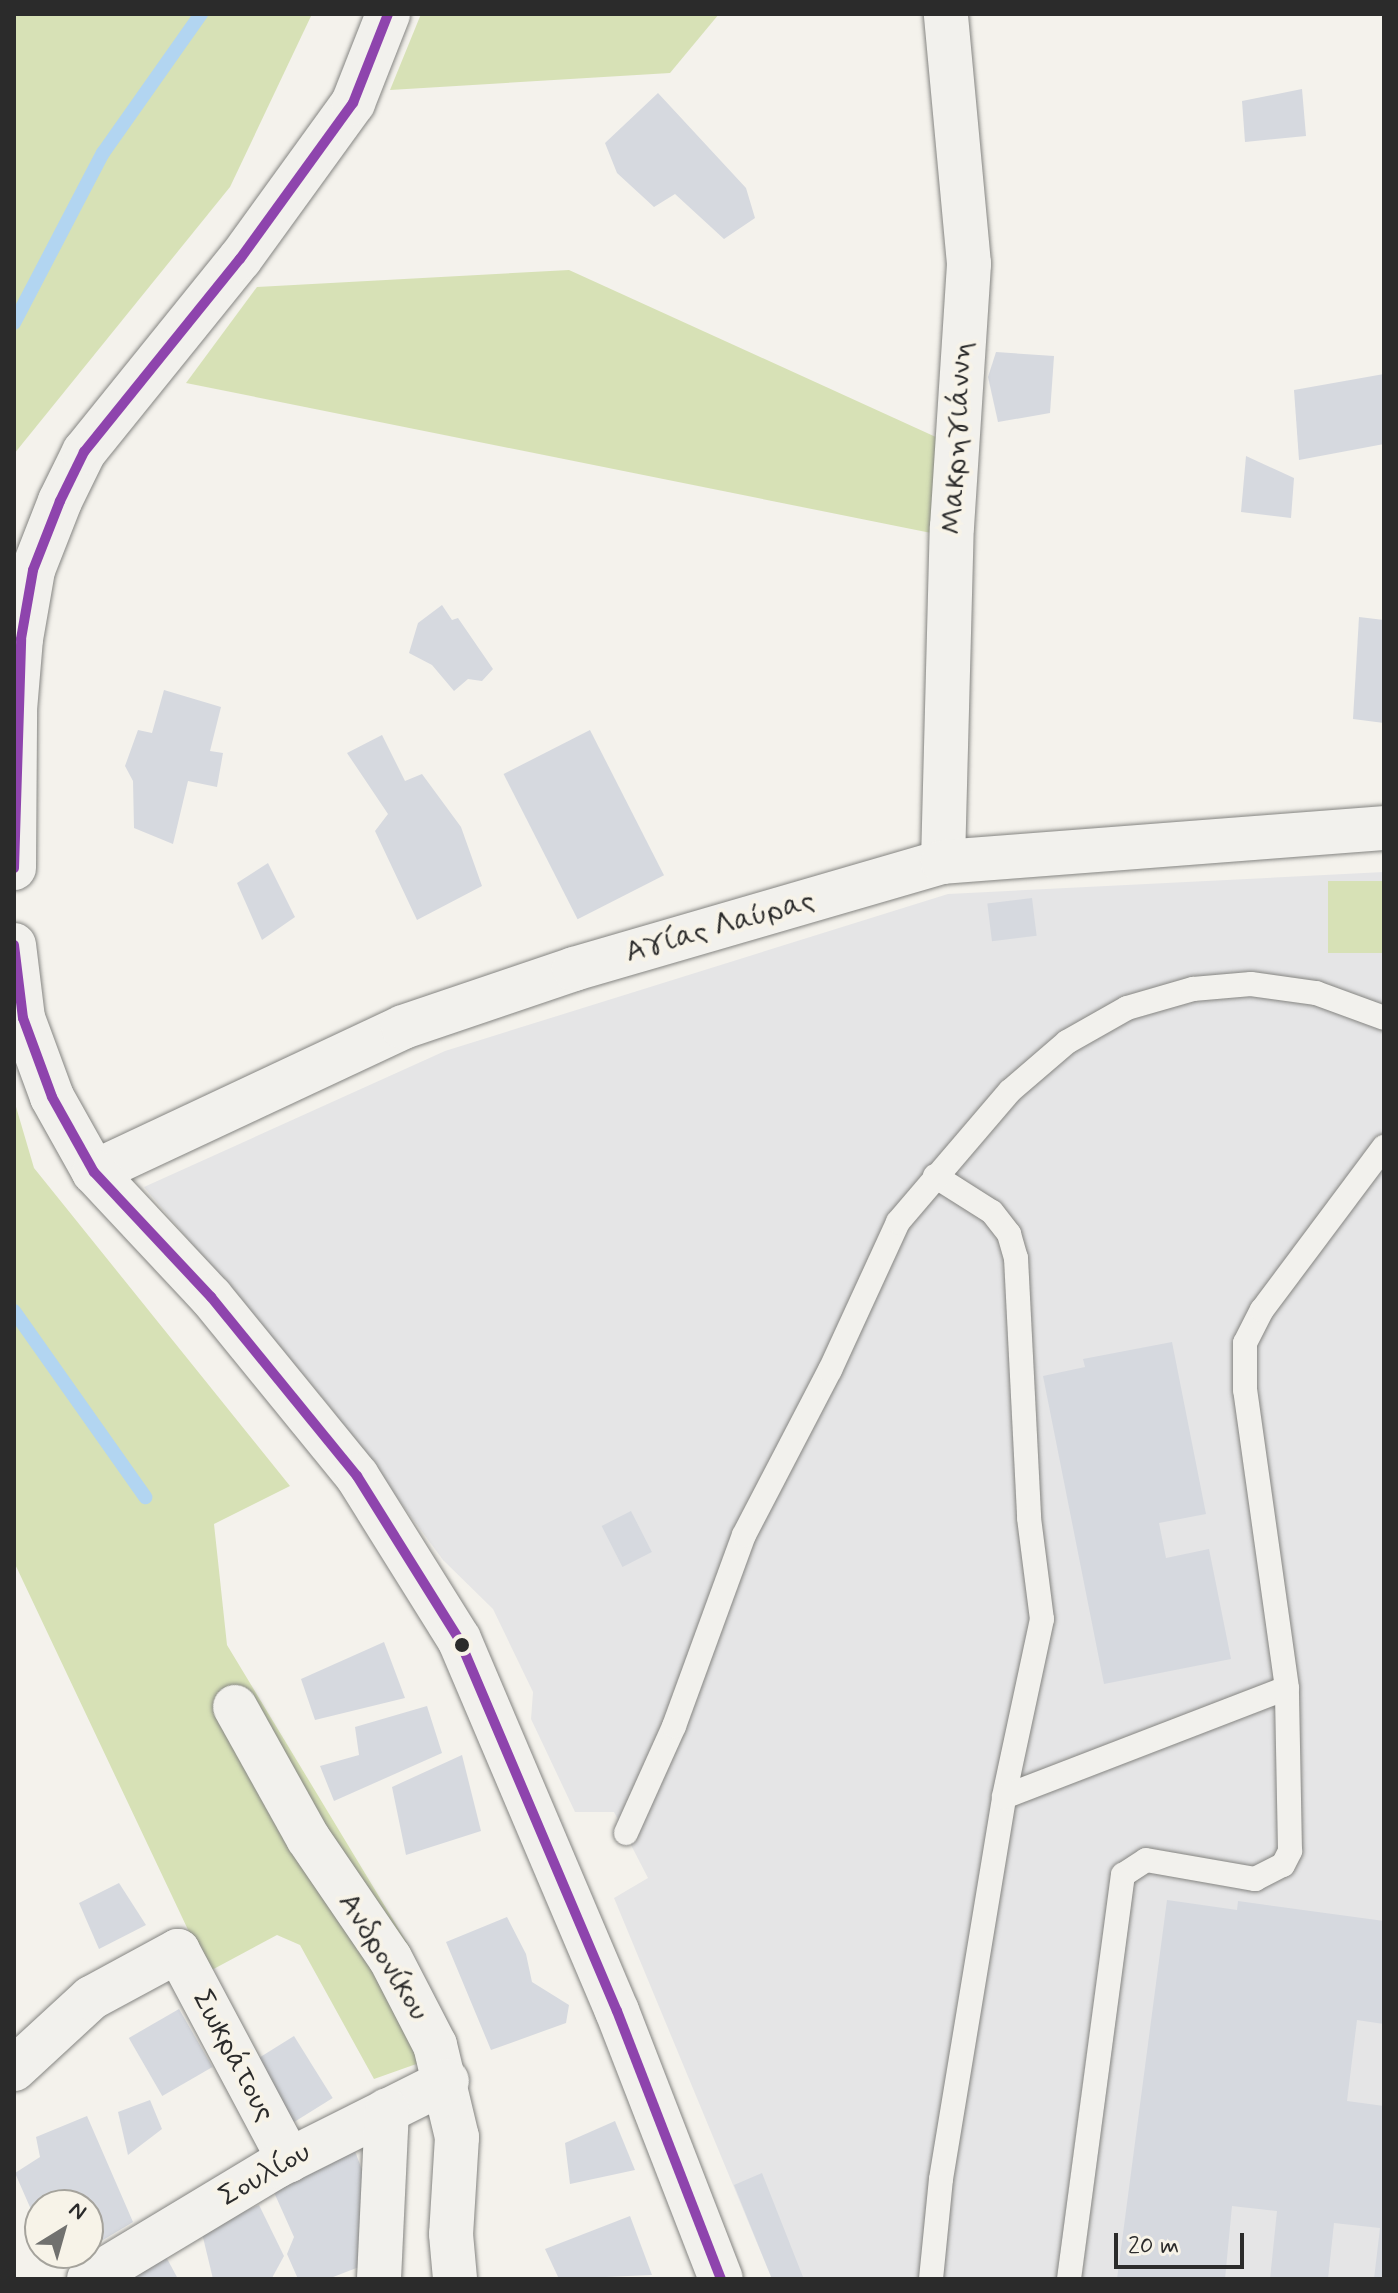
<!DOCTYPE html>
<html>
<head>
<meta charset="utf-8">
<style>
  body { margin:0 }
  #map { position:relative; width:1398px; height:2293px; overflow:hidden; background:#f4f2ec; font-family:Mynerve,sans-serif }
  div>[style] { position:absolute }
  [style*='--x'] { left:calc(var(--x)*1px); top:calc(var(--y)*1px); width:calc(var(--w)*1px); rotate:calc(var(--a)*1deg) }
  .built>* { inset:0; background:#e5e5e6 }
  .green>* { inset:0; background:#d7e1b6; transform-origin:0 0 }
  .stream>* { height:14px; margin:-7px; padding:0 7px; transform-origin:7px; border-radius:7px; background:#b2d5f1 }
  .building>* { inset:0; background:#d6d9df; transform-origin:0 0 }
  .roads { filter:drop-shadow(0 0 2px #858582) drop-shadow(0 0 2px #858582) }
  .service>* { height:24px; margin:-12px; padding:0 12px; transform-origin:12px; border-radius:12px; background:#f2f1ed }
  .minor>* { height:44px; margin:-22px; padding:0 22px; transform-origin:22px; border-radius:22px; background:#f2f1ed }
  .secondary>* { height:44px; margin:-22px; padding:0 22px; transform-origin:22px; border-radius:22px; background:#f2f1ed }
  .bus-1>* { height:10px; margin:-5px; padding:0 5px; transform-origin:5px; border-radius:5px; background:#8e44ad }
  .dots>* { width:22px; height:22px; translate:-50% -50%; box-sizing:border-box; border:4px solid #f7f3e8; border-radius:50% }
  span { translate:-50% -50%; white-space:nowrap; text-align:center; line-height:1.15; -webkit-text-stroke:8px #f7f3e8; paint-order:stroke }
  .street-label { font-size:30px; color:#2b2b2b }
  .frame { position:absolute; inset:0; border:16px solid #2b2b2b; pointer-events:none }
  .north { position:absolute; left:24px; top:2189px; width:80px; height:80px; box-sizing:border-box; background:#f7f3e8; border:2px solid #a5a39c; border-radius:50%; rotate:37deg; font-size:22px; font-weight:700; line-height:32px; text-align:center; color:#2b2b2b }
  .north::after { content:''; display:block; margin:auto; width:28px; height:36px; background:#71716f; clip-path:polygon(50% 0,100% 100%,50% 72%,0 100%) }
  .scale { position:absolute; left:1114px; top:2233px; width:130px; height:36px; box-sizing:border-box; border:4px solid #2b2b2b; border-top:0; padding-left:10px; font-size:24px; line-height:28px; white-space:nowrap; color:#2b2b2b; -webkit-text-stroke:6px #f7f3e8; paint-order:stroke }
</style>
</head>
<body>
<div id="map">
  <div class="built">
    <div style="clip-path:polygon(1384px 872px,1384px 2279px,772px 2279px,614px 1898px,648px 1878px,614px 1812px,575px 1812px,531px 1719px,533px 1692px,493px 1609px,443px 1560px,327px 1403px,144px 1187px,445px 1051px,948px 894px)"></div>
  </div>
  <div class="green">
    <div style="clip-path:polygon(14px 14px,312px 14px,230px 187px,14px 454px)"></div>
    <div style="clip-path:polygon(421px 14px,719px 14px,670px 73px,390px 90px)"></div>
    <div style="clip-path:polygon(569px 270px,949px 443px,941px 535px,186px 383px,257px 287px)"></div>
    <div style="left:1384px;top:881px;width:72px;height:56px;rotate:90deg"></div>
    <div style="clip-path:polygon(14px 1100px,34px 1168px,290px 1486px,214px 1524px,227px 1645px,409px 1946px,453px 2051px,374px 2079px,300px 1945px,277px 1935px,208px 1972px,14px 1562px)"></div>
  </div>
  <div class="stream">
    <div style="--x:14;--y:323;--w:192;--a:-62.4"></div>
    <div style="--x:103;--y:153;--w:170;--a:-54.8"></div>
    <div style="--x:14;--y:1311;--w:228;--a:54.8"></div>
  </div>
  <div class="building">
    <div style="clip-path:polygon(1302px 89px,1306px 136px,1245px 142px,1242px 101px)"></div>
    <div style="clip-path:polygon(658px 93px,746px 188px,755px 218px,724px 239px,675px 194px,654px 207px,617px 173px,605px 143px)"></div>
    <div style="clip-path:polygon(996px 352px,1054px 356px,1050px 413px,998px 422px,988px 377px)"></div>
    <div style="clip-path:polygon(1384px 374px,1384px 444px,1299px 460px,1294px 390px)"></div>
    <div style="clip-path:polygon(1246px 456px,1294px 478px,1291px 518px,1241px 512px)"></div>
    <div style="clip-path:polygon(442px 605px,452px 620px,458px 618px,493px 669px,482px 681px,468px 679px,454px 691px,432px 665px,409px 653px,418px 623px)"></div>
    <div style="clip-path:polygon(1359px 617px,1384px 620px,1384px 723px,1353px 719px)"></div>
    <div style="clip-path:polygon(164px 690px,221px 707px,210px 751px,223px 753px,217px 787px,188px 781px,173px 844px,134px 828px,133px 781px,125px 766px,138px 730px,152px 733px)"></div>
    <div style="left:590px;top:730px;width:163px;height:97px;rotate:63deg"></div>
    <div style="clip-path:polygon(382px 735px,405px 781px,422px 774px,461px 827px,482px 886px,417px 920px,375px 831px,388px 814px,347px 753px)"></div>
    <div style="clip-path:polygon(268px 863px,295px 917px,262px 940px,237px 883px)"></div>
    <div style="left:1032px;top:898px;width:38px;height:45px;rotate:83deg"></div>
    <div style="clip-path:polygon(1172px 1342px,1206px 1514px,1159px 1523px,1166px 1558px,1209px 1549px,1231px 1659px,1104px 1684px,1043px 1376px,1085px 1367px,1083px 1359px)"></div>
    <div style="left:631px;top:1511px;width:46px;height:33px;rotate:63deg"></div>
    <div style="clip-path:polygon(384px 1642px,405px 1698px,315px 1720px,301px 1679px)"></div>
    <div style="clip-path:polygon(427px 1706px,442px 1753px,334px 1801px,320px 1766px,359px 1755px,355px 1727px)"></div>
    <div style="clip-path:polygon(462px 1755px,481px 1831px,406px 1855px,392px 1787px)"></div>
    <div style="clip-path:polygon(119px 1883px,146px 1925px,99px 1949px,79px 1903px)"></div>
    <div style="clip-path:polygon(1167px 1900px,1237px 1910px,1238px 1901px,1384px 1921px,1384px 2024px,1357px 2020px,1347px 2101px,1384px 2106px,1384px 2279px,1374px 2279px,1380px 2228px,1334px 2223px,1328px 2279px,1270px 2279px,1277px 2211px,1232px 2206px,1225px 2279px,1117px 2279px)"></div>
    <div style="clip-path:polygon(507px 1917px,526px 1954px,532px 1982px,569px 2005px,566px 2023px,491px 2050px,446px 1942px)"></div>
    <div style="left:179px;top:2009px;width:67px;height:58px;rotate:60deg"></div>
    <div style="left:294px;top:2036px;width:73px;height:52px;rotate:58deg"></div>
    <div style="clip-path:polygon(150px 2100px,162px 2129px,128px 2155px,118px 2112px)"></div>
    <div style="clip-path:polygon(87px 2116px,133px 2222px,88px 2249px,88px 2205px,40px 2205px,40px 2230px,15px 2173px,40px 2157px,36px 2137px)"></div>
    <div style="clip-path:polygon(615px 2121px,635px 2170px,570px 2184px,565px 2143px)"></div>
    <div style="clip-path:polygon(352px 2143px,371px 2194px,359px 2267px,328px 2279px,298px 2279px,287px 2254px,294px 2237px,268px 2179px)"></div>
    <div style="clip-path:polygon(762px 2173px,803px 2277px,798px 2279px,772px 2279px,734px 2185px)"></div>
    <div style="clip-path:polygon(259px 2205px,284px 2256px,272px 2278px,213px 2279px,201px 2229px)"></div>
    <div style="clip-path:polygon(630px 2216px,652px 2275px,559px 2279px,545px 2249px)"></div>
    <div style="clip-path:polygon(52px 2253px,82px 2253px,59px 2267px)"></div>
    <div style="clip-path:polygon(164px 2253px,178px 2279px,127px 2279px)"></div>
  </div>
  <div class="roads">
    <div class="service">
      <div style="--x:935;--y:1176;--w:67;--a:32.3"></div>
      <div style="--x:992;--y:1212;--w:28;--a:52"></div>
      <div style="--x:1009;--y:1234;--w:25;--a:74"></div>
      <div style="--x:1016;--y:1258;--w:260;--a:87.1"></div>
      <div style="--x:1029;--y:1518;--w:102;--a:82.7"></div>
      <div style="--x:1042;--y:1619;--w:182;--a:102.1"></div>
      <div style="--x:626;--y:1833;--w:117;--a:-65.8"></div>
      <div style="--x:674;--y:1726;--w:203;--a:-69.9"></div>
      <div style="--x:744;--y:1535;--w:186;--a:-62.5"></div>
      <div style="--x:830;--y:1370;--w:163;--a:-65.3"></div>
      <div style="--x:898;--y:1222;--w:172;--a:-49.5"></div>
      <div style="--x:1010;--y:1091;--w:75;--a:-40.7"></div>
      <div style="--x:1067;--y:1042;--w:69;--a:-29.5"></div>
      <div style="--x:1127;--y:1008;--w:69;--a:-16.1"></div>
      <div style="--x:1193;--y:989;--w:58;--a:-4.9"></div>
      <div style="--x:1251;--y:984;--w:66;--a:7.9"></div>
      <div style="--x:1316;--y:993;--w:72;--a:20.2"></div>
      <div style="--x:931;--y:2279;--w:100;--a:-84.3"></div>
      <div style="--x:941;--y:2179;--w:387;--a:-80.6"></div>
      <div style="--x:1004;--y:1797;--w:303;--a:-21.1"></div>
      <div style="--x:1069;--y:2279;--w:408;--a:-82.4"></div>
      <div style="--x:1123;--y:1875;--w:27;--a:-33"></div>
      <div style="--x:1146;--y:1860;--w:111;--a:9.9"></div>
      <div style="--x:1255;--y:1879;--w:31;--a:-27"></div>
      <div style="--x:1283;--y:1865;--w:16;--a:-63"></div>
      <div style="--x:1290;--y:1851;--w:163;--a:-91.1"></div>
      <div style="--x:1287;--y:1688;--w:301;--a:-98"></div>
      <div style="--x:1245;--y:1390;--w:47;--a:-90"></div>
      <div style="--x:1245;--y:1343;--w:37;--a:-63"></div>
      <div style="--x:1262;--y:1310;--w:204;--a:-53.2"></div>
    </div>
    <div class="minor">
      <div style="--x:943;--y:862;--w:335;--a:-88.5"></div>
      <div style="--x:952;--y:527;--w:264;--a:-86.3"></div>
      <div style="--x:969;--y:264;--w:251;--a:-95.3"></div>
      <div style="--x:94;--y:1172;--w:341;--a:-25.1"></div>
      <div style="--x:403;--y:1027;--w:181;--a:-18.7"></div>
      <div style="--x:574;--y:969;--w:384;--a:-16.2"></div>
      <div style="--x:943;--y:862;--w:442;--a:-4.4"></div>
      <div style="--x:235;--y:1707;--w:150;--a:60.9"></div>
      <div style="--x:308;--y:1838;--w:145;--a:55.7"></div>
      <div style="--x:390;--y:1958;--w:98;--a:62.7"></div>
      <div style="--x:435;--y:2045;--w:95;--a:76.6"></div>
      <div style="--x:457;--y:2137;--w:97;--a:93.5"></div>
      <div style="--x:451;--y:2234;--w:45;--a:84.9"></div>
      <div style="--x:14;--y:2069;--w:105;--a:-42.7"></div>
      <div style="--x:91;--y:1998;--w:99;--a:-28.4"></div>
      <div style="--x:178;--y:1951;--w:237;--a:62"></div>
      <div style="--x:89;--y:2279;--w:219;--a:-31"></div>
      <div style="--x:277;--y:2166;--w:190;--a:-26.6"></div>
      <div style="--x:379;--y:2279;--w:169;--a:-87.3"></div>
    </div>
    <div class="secondary">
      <div style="--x:14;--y:868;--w:158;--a:-89.6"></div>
      <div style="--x:15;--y:710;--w:71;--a:-85.2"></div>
      <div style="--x:21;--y:639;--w:70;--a:-80.1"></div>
      <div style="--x:33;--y:570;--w:74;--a:-68.6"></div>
      <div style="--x:60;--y:501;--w:55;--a:-63.9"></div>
      <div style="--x:84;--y:452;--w:248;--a:-51.1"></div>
      <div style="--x:240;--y:259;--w:193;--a:-54.1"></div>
      <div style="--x:353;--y:103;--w:96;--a:-68.5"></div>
      <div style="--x:14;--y:945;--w:74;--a:83"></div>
      <div style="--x:23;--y:1018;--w:84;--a:69.8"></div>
      <div style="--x:52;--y:1097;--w:86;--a:60.8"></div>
      <div style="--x:94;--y:1172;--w:171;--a:46.9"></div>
      <div style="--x:211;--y:1297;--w:231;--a:50.8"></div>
      <div style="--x:357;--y:1476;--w:192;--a:58"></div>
      <div style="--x:459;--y:1639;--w:404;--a:67"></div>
      <div style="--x:617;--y:2011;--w:287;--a:68.8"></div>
    </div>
  </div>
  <div class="bus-1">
    <div style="--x:14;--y:868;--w:229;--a:-88.2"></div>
    <div style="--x:21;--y:639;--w:70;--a:-80.1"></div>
    <div style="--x:33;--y:570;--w:74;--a:-68.6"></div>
    <div style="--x:60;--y:501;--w:55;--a:-63.9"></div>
    <div style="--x:84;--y:452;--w:248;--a:-51.1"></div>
    <div style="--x:240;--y:259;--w:193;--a:-54.1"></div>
    <div style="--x:353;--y:103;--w:96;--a:-68.5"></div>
    <div style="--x:14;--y:945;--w:74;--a:83"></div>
    <div style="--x:23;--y:1018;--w:84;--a:69.8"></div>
    <div style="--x:52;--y:1097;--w:86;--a:60.8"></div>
    <div style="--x:94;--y:1172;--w:171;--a:46.9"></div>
    <div style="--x:211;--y:1297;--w:231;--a:50.8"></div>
    <div style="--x:357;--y:1476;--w:192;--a:58"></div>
    <div style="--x:459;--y:1639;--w:404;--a:67"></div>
    <div style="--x:617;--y:2011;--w:287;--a:68.8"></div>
  </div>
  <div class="dots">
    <div style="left:462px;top:1645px;background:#2b2b2b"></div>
  </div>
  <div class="street-label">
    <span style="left:958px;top:438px;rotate:-87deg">Μακρηγιάννη</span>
    <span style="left:720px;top:927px;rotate:-16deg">Αγίας Λαύρας</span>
    <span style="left:383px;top:1957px;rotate:58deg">Ανδρονίκου</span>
    <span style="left:233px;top:2056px;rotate:62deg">Σωκράτους</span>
    <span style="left:265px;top:2175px;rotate:-30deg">Σουλίου</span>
  </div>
  <div class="frame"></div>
  <div class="north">N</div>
  <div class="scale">20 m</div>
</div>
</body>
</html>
